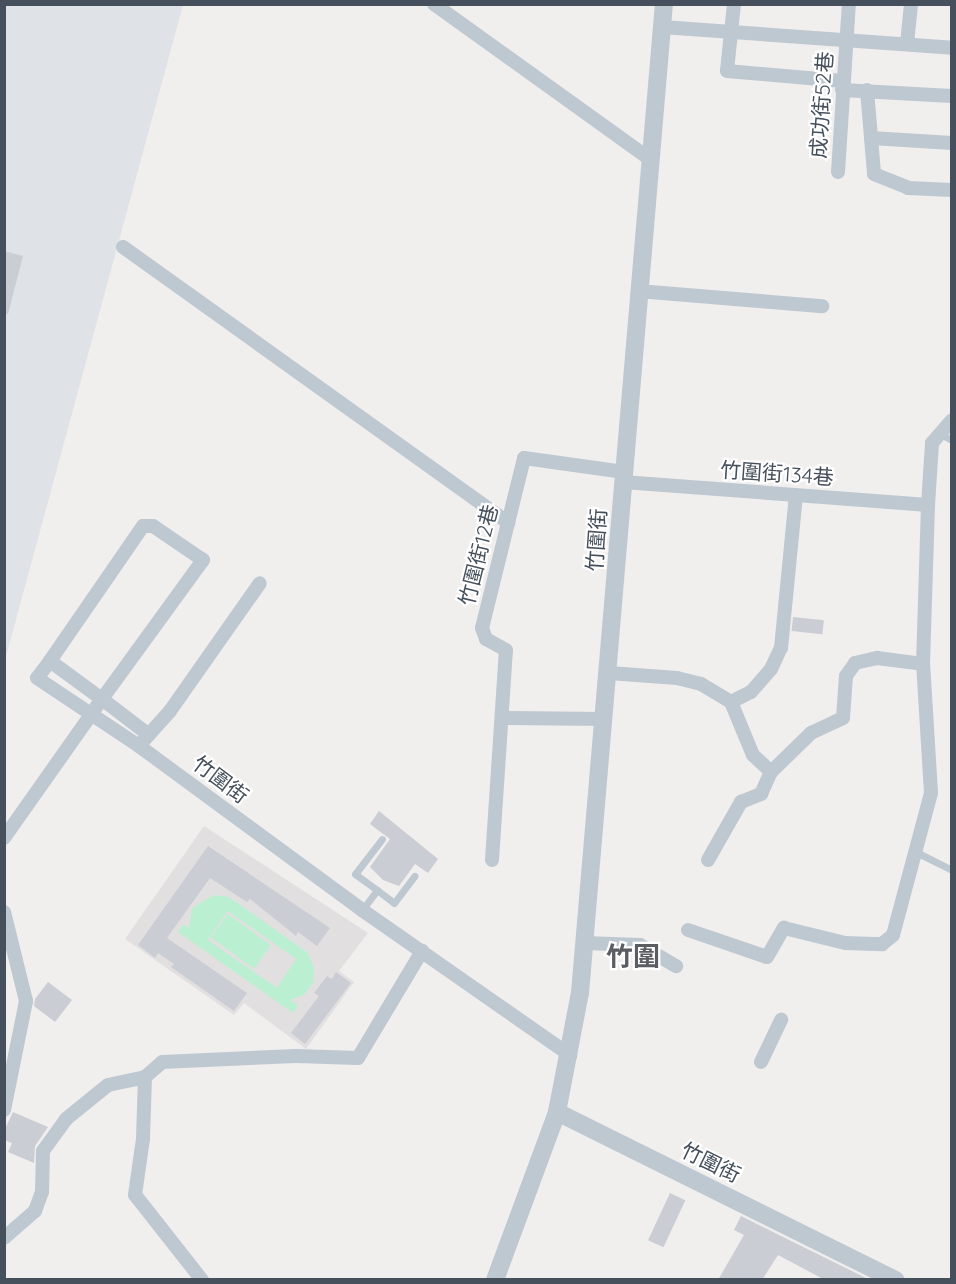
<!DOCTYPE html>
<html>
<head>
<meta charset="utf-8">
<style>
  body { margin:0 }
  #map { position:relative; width:956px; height:1284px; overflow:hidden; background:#f1eeee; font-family:Quicksand,"Noto Sans TC",sans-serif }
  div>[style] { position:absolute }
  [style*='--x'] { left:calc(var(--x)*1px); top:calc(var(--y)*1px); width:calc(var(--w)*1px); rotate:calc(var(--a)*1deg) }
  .education>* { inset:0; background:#e2dfe0 }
  .airport>* { inset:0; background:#dfe2e6 }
  .green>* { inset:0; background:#baf0d1; transform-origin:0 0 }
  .building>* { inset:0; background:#cacdd3; transform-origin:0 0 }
  .service>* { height:7px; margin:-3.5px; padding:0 3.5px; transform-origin:3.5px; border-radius:3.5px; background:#bec8d1 }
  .minor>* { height:14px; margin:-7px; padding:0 7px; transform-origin:7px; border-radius:7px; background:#bec8d1 }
  .tertiary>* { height:18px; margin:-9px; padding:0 9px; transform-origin:9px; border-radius:9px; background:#bec8d1 }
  span { translate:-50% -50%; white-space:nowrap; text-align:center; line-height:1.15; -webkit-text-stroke:4.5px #fff; paint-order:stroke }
  .street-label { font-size:21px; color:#46505c }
  .district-label { font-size:27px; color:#5a5e63; font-weight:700 }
  .frame { position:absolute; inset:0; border:6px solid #46505c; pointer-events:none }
</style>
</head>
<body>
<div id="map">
  <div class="education">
    <div style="clip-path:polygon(204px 826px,368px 933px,339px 971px,354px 982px,306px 1049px,244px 1003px,234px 1015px,125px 939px)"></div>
  </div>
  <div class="airport">
    <div style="clip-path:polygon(5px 5px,183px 5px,5px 660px)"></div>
  </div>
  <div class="green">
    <div style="clip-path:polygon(evenodd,214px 895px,229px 897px,308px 953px,314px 968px,313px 983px,304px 995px,290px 1000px,298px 1005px,293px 1013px,178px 932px,183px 924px,189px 928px,192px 908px,214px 895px,228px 911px,296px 959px,277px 988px,208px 940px,228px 911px)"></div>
    <div style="left:228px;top:914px;width:53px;height:29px;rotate:36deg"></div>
  </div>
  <div class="building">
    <div style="clip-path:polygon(4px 251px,23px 256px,8px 314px,4px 314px)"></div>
    <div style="left:793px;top:617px;width:31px;height:14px;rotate:6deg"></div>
    <div style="clip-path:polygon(379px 811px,438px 859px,428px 873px,415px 864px,399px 886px,383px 880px,370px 867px,390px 839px,370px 824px)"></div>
    <div style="clip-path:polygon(208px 846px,330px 928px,317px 946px,298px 932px,296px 936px,250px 899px,247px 902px,210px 878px,167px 938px,247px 993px,234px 1011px,171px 967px,174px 964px,158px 953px,155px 958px,138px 945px)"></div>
    <div style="clip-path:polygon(336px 972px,351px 983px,305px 1044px,291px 1033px,319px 996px,314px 993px,327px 976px,332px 979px)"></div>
    <div style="clip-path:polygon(48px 982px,72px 1000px,55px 1022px,34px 1006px,35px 999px)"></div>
    <div style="clip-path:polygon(13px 1112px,48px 1127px,35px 1146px,34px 1163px,8px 1152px,12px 1143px,4px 1140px,4px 1131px)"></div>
    <div style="left:670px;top:1193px;width:17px;height:52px;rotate:25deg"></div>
    <div style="clip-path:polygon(741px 1216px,870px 1280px,825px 1280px,778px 1255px,762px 1280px,718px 1280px,744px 1235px,734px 1230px)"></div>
  </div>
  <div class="service">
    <div style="--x:940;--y:434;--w:13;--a:27"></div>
    <div style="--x:916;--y:852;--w:40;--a:26.6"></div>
    <div style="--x:377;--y:890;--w:21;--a:37"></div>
    <div style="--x:394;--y:903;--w:34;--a:-53"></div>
    <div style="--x:362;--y:910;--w:25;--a:-53"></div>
    <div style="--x:377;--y:890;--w:27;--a:-144"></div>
    <div style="--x:355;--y:874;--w:44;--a:-52.4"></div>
  </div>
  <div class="minor">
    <div style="--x:434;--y:4;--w:264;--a:35.7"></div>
    <div style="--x:734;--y:4;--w:67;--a:96"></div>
    <div style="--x:727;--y:71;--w:116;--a:4.9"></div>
    <div style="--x:662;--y:27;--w:291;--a:4.1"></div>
    <div style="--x:907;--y:44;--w:40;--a:-84.3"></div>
    <div style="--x:842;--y:90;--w:110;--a:3.1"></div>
    <div style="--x:867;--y:90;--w:84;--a:85.2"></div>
    <div style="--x:874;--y:174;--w:37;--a:22"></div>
    <div style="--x:908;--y:188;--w:44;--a:2.6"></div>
    <div style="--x:871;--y:138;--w:81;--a:3.5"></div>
    <div style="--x:838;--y:172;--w:168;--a:-86.3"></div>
    <div style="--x:123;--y:247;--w:474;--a:35.6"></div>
    <div style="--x:638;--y:291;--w:185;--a:4.7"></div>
    <div style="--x:623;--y:482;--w:306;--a:4.3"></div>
    <div style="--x:50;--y:661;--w:21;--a:127"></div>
    <div style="--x:37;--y:678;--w:123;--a:33.7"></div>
    <div style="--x:139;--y:746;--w:277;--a:36.3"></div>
    <div style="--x:362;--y:910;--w:254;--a:34.9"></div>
    <div style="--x:609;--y:673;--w:68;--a:4.2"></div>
    <div style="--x:677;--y:678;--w:25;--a:14"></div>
    <div style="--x:701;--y:684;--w:35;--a:31"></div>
    <div style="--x:731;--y:702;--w:22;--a:-27"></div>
    <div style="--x:751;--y:692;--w:30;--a:-49"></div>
    <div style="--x:771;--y:669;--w:23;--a:-65"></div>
    <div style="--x:781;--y:648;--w:153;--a:-84.4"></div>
    <div style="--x:731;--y:702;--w:57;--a:67.5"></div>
    <div style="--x:753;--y:755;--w:25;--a:43"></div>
    <div style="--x:502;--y:718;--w:103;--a:0.6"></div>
    <div style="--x:144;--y:740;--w:39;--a:-48"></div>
    <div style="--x:170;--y:711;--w:156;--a:-54.9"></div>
    <div style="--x:4;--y:838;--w:149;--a:-54.8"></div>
    <div style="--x:90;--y:716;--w:21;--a:-55"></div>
    <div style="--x:102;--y:699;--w:172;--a:-54"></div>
    <div style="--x:203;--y:560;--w:60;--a:-145.8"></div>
    <div style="--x:153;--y:526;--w:10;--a:180"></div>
    <div style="--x:143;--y:526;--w:164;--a:124.6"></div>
    <div style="--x:50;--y:661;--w:64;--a:36.2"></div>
    <div style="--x:102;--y:699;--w:59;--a:37.5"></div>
    <div style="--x:492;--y:860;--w:210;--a:-86.2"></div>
    <div style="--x:506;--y:650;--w:23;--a:-151"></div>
    <div style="--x:486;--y:639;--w:12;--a:-110"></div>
    <div style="--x:482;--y:628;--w:175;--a:-76.1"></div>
    <div style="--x:524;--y:458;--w:101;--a:8"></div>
    <div style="--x:708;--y:860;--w:67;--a:-60.4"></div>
    <div style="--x:741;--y:802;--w:22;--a:-22"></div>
    <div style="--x:761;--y:794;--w:24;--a:-66"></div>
    <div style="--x:771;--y:772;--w:56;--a:-44.3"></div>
    <div style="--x:811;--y:733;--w:35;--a:-25"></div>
    <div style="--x:843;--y:718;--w:42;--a:-85.9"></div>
    <div style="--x:846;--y:676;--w:16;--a:-55"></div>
    <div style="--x:855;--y:663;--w:23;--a:-13"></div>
    <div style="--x:877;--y:658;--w:46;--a:7.4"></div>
    <div style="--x:4;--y:912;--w:92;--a:76.1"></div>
    <div style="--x:26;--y:1001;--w:111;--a:101.4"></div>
    <div style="--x:688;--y:930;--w:83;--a:18.9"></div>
    <div style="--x:767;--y:957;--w:34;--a:-60"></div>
    <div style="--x:784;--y:928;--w:63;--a:13.8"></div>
    <div style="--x:845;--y:943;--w:37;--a:2"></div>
    <div style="--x:882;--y:944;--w:14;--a:-39"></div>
    <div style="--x:893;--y:935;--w:147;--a:-75"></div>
    <div style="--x:931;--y:793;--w:129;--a:-93.5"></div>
    <div style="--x:923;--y:664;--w:159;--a:-88.2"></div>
    <div style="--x:928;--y:505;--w:62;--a:-86.3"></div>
    <div style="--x:932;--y:443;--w:30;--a:-49"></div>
    <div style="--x:585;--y:943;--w:55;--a:2.1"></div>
    <div style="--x:640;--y:945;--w:42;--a:30.3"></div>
    <div style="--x:761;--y:1062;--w:47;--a:-64.5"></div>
    <div style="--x:4;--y:1238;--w:41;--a:-41.1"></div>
    <div style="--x:35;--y:1211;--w:20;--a:-70"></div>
    <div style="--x:42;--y:1192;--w:41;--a:-88.6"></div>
    <div style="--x:43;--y:1151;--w:39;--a:-54"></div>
    <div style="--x:66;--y:1119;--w:54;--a:-39"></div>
    <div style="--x:108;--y:1085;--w:38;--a:-12"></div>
    <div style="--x:202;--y:1280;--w:108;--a:-128.2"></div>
    <div style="--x:135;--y:1195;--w:57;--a:-81.9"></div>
    <div style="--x:143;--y:1139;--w:62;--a:-88.2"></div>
    <div style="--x:145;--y:1077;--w:23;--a:-41"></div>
    <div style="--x:162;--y:1062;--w:134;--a:-2.6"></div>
    <div style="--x:296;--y:1056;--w:62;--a:1.8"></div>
    <div style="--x:358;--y:1058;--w:125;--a:-59.1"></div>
  </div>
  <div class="tertiary">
    <div style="--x:557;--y:1112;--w:378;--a:26.4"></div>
    <div style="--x:495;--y:1280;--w:179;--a:-69.7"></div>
    <div style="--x:557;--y:1112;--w:121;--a:-79.1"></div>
    <div style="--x:580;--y:993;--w:993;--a:-85.15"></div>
  </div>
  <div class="street-label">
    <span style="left:821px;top:105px;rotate:-86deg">成功街52巷</span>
    <span style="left:777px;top:473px;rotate:4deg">竹圍街134巷</span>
    <span style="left:596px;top:540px;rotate:-86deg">竹圍街</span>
    <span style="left:478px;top:555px;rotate:-76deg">竹圍街12巷</span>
    <span style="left:221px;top:779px;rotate:37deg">竹圍街</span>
    <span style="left:711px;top:1162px;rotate:26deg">竹圍街</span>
  </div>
  <div class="district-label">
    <span style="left:633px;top:957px">竹圍</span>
  </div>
  <div class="frame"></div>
</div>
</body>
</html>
